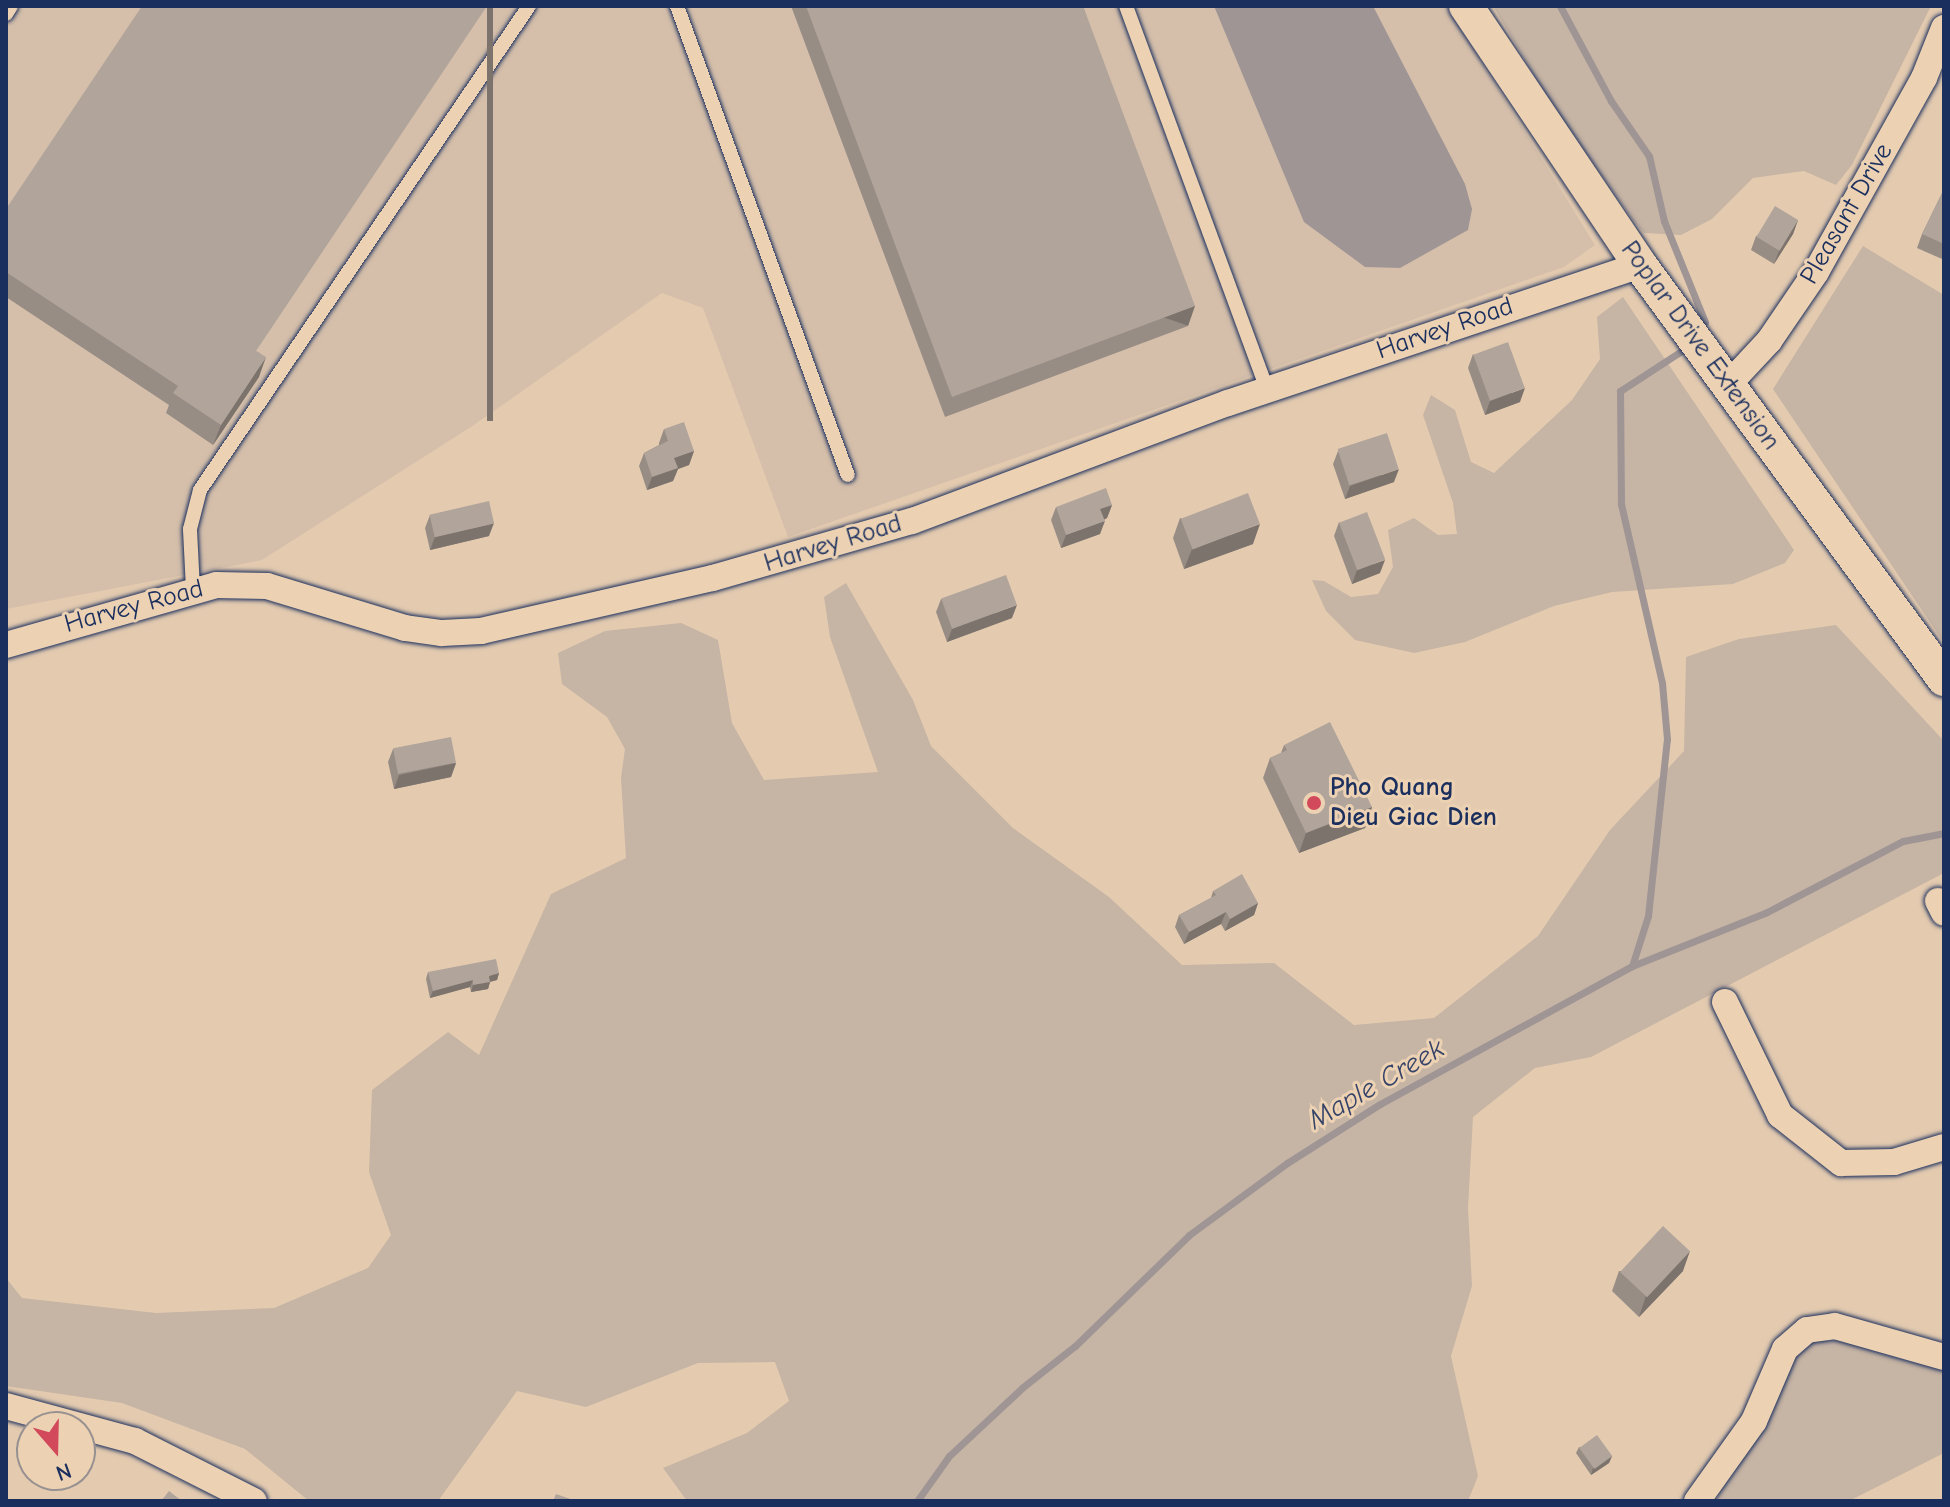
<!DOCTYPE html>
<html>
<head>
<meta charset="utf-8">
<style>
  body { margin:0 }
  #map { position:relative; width:1950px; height:1507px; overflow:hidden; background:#e4cbb0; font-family:"Comic Neue",sans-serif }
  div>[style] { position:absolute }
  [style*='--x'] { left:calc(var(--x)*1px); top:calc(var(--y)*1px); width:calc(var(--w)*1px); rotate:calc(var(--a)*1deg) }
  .built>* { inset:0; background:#d5bfaa }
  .green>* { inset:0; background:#c6b4a4 }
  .water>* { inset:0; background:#9f9595 }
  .stream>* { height:7px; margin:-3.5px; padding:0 3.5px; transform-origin:3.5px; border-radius:3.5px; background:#9f9595 }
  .roads { filter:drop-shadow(0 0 2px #1b2f5e) drop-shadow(0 0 2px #1b2f5e) }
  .service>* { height:14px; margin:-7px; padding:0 7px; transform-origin:7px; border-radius:7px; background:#ecd2b3 }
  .minor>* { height:26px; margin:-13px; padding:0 13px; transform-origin:13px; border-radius:13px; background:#ecd2b3 }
  .tertiary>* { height:34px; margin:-17px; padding:0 17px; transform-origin:17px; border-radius:17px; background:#ecd2b3 }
  .wall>* { inset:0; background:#988d85 }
  .shaded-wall>* { inset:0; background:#7c736c; transform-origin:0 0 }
  .building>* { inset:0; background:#b1a49b; transform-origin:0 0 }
  .dots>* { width:22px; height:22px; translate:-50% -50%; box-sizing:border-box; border:4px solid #ecd2b3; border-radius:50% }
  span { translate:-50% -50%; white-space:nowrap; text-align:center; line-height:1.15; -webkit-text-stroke:6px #ecd2b3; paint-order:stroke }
  .street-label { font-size:26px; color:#1b2f5e }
  .poi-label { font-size:26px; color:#1b2f5e; font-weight:700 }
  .left { translate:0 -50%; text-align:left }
  .water-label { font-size:28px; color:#354369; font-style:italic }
  .frame { position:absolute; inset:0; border:8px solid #1b2f5e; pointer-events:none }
  .north { position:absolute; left:16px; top:1411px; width:80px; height:80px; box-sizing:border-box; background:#ecd2b3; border:2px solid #989191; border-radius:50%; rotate:160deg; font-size:22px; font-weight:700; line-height:32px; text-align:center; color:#1b2f5e }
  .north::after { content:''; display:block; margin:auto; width:28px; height:36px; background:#d1495b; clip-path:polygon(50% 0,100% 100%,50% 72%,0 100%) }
</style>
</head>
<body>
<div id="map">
  <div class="built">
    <div style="clip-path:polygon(6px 6px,1447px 6px,1595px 245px,1564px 267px,788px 537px,703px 308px,662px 293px,471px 427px,262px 560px,6px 609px)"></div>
  </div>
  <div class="green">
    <div style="clip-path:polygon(1493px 6px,1931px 6px,1852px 165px,1836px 185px,1804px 171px,1753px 178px,1712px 219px,1681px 235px,1644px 233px,1633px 220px,1547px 97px)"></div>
    <div style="clip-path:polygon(1863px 246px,1944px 295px,1944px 643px,1773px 389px)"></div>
    <div style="clip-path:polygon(1623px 297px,1794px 550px,1785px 563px,1733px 584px,1612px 592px,1554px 606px,1465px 642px,1414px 653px,1355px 640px,1326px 611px,1312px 580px,1324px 581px,1351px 597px,1378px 594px,1393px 567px,1388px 530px,1414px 518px,1438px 535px,1457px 534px,1453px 503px,1423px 415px,1431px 395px,1455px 410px,1471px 462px,1494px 473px,1572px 400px,1600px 359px,1597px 317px)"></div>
    <div style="clip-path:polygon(846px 583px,913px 700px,931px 746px,1013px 828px,1109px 897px,1182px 965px,1274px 963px,1354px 1025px,1434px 1018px,1538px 936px,1610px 830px,1684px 751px,1686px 657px,1739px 639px,1836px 625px,1944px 741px,1944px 873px,1591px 1057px,1535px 1068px,1473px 1117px,1468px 1208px,1472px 1286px,1451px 1356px,1478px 1476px,1468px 1501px,687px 1501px,663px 1468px,747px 1433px,789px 1401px,775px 1362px,698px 1363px,586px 1407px,517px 1391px,438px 1501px,309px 1501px,245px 1449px,122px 1403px,6px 1386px,6px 1278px,22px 1298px,156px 1313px,274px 1308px,368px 1268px,391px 1235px,369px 1172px,372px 1090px,448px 1032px,479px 1055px,551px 894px,626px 858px,621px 778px,625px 749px,607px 717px,562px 684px,558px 653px,605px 631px,681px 623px,718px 640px,732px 723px,764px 780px,878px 772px,830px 637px,824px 597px)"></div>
    <div style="clip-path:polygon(1809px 1341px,1845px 1341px,1944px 1367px,1944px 1453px,1849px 1501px,1715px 1501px,1767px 1419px,1784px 1374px)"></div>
  </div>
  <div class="water">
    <div style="clip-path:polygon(1214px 6px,1373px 6px,1465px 184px,1472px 209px,1468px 230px,1400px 268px,1365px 267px,1304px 222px)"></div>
  </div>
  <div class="stream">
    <div style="--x:1560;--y:6;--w:108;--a:61.8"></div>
    <div style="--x:1611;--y:101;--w:67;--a:55.4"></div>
    <div style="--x:1649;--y:156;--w:67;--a:77"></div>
    <div style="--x:1664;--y:221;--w:109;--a:67.9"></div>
    <div style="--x:1632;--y:966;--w:52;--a:-72.3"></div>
    <div style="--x:1648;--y:916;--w:178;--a:-83.9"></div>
    <div style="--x:1667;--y:739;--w:56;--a:-95.1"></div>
    <div style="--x:1662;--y:683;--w:184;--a:-102.9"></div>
    <div style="--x:1621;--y:504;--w:113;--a:-90.5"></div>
    <div style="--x:1620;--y:391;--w:79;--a:-33.1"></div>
    <div style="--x:917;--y:1501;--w:55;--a:-54.6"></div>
    <div style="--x:949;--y:1456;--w:101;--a:-43"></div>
    <div style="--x:1023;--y:1387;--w:66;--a:-38.3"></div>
    <div style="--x:1075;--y:1346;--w:159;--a:-44.2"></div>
    <div style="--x:1189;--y:1235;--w:122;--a:-36.3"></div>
    <div style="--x:1287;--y:1163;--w:110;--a:-32.4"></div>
    <div style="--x:1380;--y:1104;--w:287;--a:-28.7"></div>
    <div style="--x:1632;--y:966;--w:145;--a:-21.8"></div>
    <div style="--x:1767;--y:912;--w:153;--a:-27.6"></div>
    <div style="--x:1903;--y:841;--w:42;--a:-11"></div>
  </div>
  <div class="roads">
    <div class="service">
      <div style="--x:677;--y:6;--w:499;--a:70"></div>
      <div style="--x:1126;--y:6;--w:409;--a:69.8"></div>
      <div style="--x:6;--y:14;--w:9;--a:-58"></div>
      <div style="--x:193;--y:589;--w:60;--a:-92.9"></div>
      <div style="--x:190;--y:529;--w:40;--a:-75.6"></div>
      <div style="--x:200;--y:490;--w:585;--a:-55.79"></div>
    </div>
    <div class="minor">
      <div style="--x:1727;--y:386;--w:62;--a:-47"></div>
      <div style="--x:1769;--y:341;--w:83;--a:-55.7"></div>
      <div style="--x:1816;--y:272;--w:222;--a:-60.9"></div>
      <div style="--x:1924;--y:78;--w:54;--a:-68.2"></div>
      <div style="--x:6;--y:645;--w:218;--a:-15.9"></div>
      <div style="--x:216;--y:585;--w:51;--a:1.1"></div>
      <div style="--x:267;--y:586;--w:144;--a:16.9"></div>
      <div style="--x:405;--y:628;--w:37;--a:8"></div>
      <div style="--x:442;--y:633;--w:39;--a:-3"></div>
      <div style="--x:481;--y:631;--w:238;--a:-12.9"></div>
      <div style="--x:713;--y:578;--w:207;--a:-16"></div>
      <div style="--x:912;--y:521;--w:337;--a:-20.5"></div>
      <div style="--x:1228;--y:403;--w:434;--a:-18.5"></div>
      <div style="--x:1938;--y:901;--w:13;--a:63"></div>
      <div style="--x:1725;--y:1002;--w:126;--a:64"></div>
      <div style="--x:1780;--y:1115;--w:78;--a:38.2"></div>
      <div style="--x:1841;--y:1163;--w:53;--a:-1.1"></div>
      <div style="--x:1894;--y:1162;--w:52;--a:-16.7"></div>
      <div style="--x:6;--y:1406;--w:134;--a:15.2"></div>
      <div style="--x:135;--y:1441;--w:133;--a:26.8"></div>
      <div style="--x:1697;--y:1501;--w:98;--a:-54.5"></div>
      <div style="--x:1754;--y:1421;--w:78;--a:-66.7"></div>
      <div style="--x:1785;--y:1349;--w:29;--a:-41"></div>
      <div style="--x:1807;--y:1330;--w:28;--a:-8"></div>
      <div style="--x:1835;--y:1326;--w:113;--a:15.9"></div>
    </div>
    <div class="tertiary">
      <div style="--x:1466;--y:6;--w:312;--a:56.1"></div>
      <div style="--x:1640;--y:265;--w:514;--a:53.71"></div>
    </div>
  </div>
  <div class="wall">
    <div style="clip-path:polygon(791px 6px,1083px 6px,1188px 326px,945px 417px)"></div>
    <div style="clip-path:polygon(1944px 189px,1944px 254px,1942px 259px,1917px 248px,1922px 234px)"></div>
    <div style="clip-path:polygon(6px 209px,261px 354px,259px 377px,213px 445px,166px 413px,169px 405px,6px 297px)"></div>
    <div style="clip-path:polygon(1798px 220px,1793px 234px,1774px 264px,1751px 250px,1756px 236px)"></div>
    <div style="clip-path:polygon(1473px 354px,1520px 402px,1485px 415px,1468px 368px)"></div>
    <div style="clip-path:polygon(664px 429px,694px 451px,689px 465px,678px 469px,673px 481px,647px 490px,639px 466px,644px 453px,659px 445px,659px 443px)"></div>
    <div style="clip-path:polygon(1338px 451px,1394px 482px,1345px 499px,1333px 464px)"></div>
    <div style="clip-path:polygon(1112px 505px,1107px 518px,1104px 520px,1100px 534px,1061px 548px,1051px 520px,1056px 507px)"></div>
    <div style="clip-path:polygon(430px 515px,489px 536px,430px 550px,425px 528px)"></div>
    <div style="clip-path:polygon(1180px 518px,1253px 544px,1184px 569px,1173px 538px)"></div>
    <div style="clip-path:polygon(1339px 522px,1380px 573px,1352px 584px,1334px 536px)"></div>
    <div style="clip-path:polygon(941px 599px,1012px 618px,947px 642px,936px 612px)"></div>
    <div style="clip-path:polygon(1284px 745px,1372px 807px,1365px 828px,1299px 853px,1263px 778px,1270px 758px,1281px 753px)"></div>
    <div style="clip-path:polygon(393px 749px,456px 763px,451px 777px,394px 789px,388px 762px)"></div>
    <div style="clip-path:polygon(1213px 891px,1258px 903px,1254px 915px,1225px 931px,1221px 924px,1184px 944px,1175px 927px,1179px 915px,1211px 898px)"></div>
    <div style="clip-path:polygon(428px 972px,499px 973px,497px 980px,490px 982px,488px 989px,471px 992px,470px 987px,430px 998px,426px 979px)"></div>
    <div style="clip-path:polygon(1619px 1271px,1683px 1271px,1639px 1317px,1612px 1291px)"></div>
    <div style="clip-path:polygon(1579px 1447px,1612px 1456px,1609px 1463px,1591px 1475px,1576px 1453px)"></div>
  </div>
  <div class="shaded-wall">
    <div style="left:487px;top:6px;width:6px;height:415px"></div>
    <div style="clip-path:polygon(1798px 220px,1793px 234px,1774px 264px,1779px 251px)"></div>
    <div style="left:1195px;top:306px;width:21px;height:259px;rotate:109deg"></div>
    <div style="clip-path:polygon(266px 357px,259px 377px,213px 445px,221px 425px)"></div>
    <div style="clip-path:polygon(1525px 388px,1520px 402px,1485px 415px,1490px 401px)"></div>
    <div style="clip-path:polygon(694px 451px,689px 465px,678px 469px,673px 481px,647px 490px,652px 477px,674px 458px)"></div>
    <div style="clip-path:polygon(1399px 469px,1394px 482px,1345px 499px,1350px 486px)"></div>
    <div style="clip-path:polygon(1112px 505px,1107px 518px,1095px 523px,1100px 509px)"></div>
    <div style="clip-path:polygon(1105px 521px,1100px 534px,1061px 548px,1066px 535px)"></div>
    <div style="clip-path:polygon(494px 523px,489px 536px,430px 550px,435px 537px)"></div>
    <div style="clip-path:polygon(1260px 524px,1253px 544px,1184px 569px,1192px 549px)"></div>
    <div style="clip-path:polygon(1385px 560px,1380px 573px,1352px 584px,1357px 570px)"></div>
    <div style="clip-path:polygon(1017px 605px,1012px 618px,947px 642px,952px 629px)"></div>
    <div style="clip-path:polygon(456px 763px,451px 777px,394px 789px,399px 775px)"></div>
    <div style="clip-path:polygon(1372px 807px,1365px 828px,1299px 853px,1306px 833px)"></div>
    <div style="clip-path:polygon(1258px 903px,1254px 915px,1225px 931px,1230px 919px)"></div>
    <div style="clip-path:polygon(1226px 912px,1221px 924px,1184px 944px,1189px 932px)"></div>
    <div style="clip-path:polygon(499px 973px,497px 980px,489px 982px,490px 982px,488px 989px,471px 992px,473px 985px,489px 976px)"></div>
    <div style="clip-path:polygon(473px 980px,470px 987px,430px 998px,433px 991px)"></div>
    <div style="clip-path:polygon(1690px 1251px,1683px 1271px,1639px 1317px,1646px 1296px)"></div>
    <div style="clip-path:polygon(1612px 1456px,1609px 1463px,1591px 1475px,1593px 1468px)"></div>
  </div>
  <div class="building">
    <div style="clip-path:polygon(142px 6px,487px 6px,256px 351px,266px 357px,221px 425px,173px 393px,178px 386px,6px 272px,6px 209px)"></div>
    <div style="clip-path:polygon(806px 6px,1083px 6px,1195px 306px,952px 397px)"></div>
    <div style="clip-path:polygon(1944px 189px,1944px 244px,1922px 234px)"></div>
    <div style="left:1775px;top:206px;width:27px;height:36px;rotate:31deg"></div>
    <div style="left:1508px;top:342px;width:49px;height:37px;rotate:70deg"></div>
    <div style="clip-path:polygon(684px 422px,694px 451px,674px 458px,678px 468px,652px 477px,644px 453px,668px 441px,664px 429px)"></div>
    <div style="left:1387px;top:433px;width:38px;height:52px;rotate:72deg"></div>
    <div style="clip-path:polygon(1106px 488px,1112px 505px,1100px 509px,1105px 521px,1066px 535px,1056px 507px)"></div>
    <div style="left:1248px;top:493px;width:33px;height:72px;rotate:69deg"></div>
    <div style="left:489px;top:501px;width:23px;height:61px;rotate:77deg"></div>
    <div style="left:1367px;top:512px;width:51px;height:30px;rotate:69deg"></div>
    <div style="left:1006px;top:575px;width:32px;height:69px;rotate:70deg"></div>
    <div style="clip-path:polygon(1330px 722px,1372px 807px,1306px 833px,1270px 758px,1287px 750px,1284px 745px)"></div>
    <div style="left:451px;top:737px;width:26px;height:59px;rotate:79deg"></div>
    <div style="clip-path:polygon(1242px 874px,1258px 903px,1230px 919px,1226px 912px,1189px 932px,1179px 915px,1216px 895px,1213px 891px)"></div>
    <div style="clip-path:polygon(496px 959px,499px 973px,489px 976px,490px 982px,473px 985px,473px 980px,433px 991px,428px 972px)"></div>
    <div style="left:1663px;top:1226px;width:37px;height:63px;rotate:43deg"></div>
    <div style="left:1597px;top:1435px;width:26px;height:22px;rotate:54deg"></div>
    <div style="clip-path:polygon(169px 1491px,182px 1501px,161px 1501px)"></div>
    <div style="clip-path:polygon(556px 1494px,576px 1501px,553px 1501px)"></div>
  </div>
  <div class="dots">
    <div style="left:1314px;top:803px;background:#d1495b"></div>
  </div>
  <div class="street-label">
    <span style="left:1847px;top:214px;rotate:-60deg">Pleasant Drive</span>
    <span style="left:1445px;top:329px;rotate:-19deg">Harvey Road</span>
    <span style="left:1700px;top:346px;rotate:54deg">Poplar Drive Extension</span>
    <span style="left:833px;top:544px;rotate:-17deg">Harvey Road</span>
    <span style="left:134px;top:607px;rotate:-15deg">Harvey Road</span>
  </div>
  <div class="poi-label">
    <span class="left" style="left:1330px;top:803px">Pho Quang<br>Dieu Giac Dien</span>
  </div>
  <div class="water-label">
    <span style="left:1376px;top:1084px;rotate:-30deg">Maple Creek</span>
  </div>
  <div class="frame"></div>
  <div class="north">N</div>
</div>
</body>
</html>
